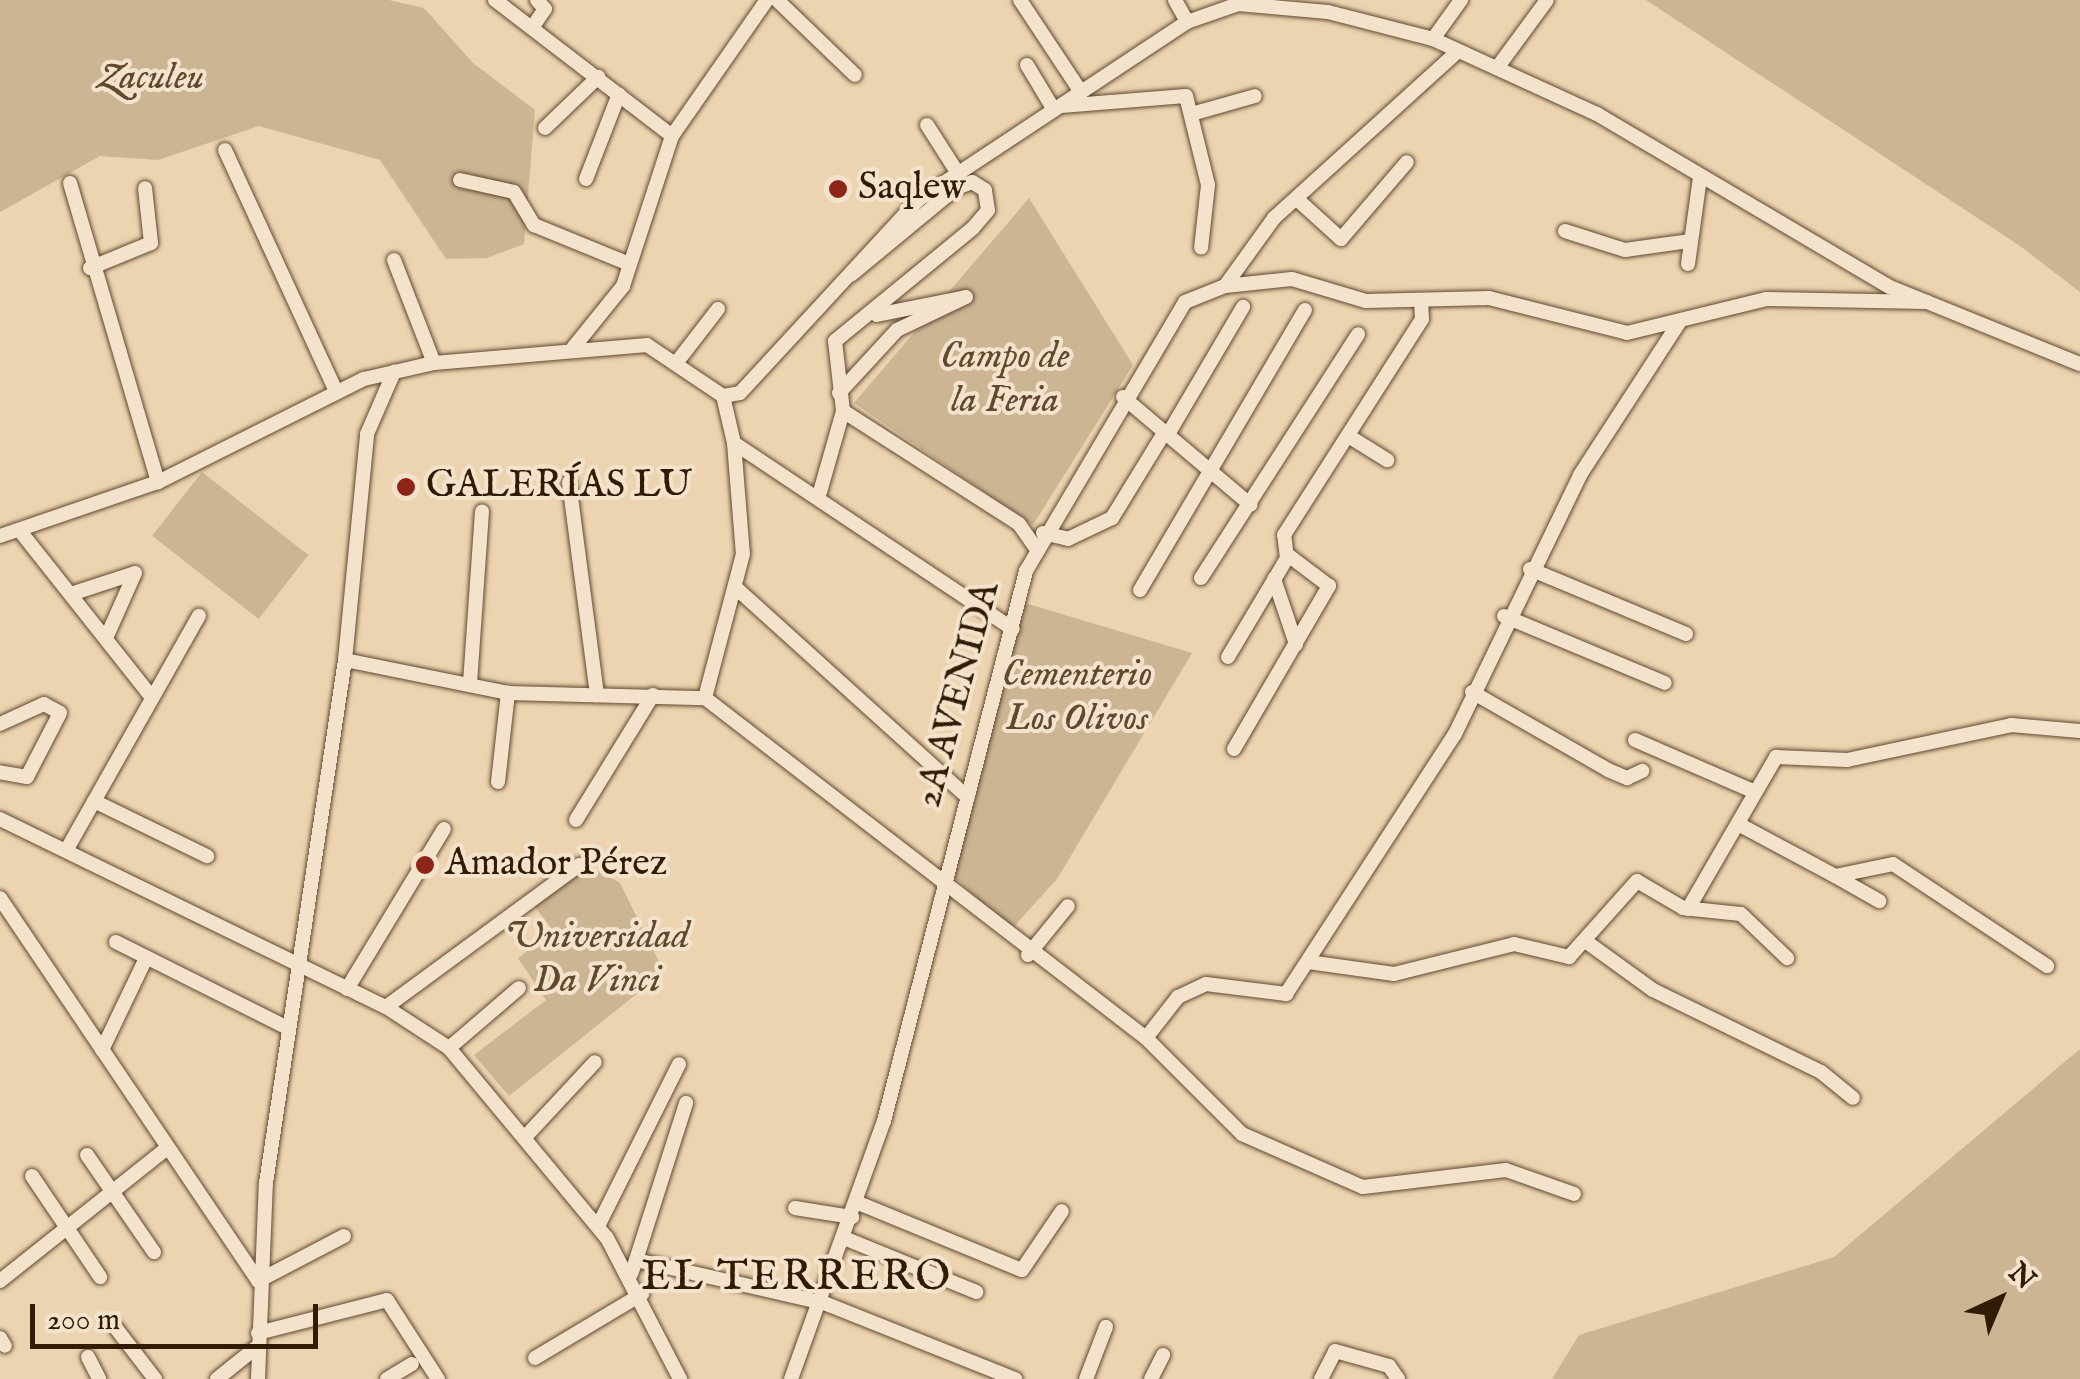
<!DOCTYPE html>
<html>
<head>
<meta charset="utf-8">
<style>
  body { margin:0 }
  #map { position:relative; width:2080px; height:1379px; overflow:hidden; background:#ecd4b0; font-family:"IM FELL English",serif }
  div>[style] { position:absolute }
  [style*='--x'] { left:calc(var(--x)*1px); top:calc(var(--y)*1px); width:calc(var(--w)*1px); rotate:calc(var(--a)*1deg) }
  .green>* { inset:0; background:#ccb593; transform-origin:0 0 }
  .roads { filter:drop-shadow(0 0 2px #60492f) drop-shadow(0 0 2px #60492f) }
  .minor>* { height:14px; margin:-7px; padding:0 7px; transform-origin:7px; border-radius:7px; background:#f3e3cc }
  .dots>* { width:28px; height:28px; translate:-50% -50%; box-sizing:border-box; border:5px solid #f3e3cc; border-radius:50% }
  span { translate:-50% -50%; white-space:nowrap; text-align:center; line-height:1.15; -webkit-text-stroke:8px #f3e3cc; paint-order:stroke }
  .park-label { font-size:38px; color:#60492f; font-style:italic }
  .poi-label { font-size:38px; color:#321b04 }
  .left { translate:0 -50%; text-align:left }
  .street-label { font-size:38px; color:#321b04 }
  .quarter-label { font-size:42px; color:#321b04; letter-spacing:2.5px }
  .north { position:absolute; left:1950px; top:1249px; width:100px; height:100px; -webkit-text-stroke:8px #f3e3cc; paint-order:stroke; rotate:44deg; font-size:28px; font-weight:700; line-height:40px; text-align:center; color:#321b04 }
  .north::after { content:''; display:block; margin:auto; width:35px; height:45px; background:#321b04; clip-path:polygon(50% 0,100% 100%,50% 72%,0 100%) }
  .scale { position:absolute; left:30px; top:1304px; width:288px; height:45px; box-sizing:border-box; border:5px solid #321b04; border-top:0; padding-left:12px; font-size:30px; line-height:35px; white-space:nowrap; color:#321b04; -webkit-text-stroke:8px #f3e3cc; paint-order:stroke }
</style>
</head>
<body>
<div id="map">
  <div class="green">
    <div style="clip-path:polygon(0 0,389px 0,424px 8px,473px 63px,535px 110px,524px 244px,487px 258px,446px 259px,380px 160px,259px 126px,158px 160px,100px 156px,0 212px)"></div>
    <div style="clip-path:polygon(1646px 0,2080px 0,2080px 292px,2020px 246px)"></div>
    <div style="clip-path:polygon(1029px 198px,1133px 365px,1033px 525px,854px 403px)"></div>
    <div style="left:202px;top:472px;width:135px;height:81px;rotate:38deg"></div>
    <div style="clip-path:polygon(1025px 603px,1192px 653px,1057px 879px,1010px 931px,949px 871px)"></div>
    <div style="clip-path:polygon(587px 865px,620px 883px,664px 972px,509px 1096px,474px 1055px,546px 1000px,518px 958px,553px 931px,533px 904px)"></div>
    <div style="clip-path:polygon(2080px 1049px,2080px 1379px,1552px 1379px,1579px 1335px,1834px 1257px)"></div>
  </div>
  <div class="roads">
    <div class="minor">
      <div style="--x:495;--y:0;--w:223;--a:37.5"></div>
      <div style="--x:777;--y:0;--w:108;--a:43.9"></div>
      <div style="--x:1020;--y:0;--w:110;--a:56.5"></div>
      <div style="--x:1175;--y:0;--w:25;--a:61"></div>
      <div style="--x:532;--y:28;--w:23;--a:-56"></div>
      <div style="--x:545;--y:9;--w:12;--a:-132"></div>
      <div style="--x:1433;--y:39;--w:48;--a:-54.3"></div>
      <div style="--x:1027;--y:65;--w:52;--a:59"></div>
      <div style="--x:1497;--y:68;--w:84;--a:-53.7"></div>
      <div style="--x:1061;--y:106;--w:125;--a:-4.6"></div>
      <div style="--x:1186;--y:96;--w:92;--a:76.1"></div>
      <div style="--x:1208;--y:185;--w:63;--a:96.3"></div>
      <div style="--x:1195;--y:113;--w:62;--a:-15.8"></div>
      <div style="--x:927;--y:125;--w:56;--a:57.4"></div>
      <div style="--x:545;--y:128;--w:74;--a:-43.9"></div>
      <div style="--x:225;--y:150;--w:263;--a:65.3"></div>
      <div style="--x:586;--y:179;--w:91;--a:-68.8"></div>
      <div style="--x:460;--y:180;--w:55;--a:12.5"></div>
      <div style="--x:514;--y:192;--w:39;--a:59"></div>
      <div style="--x:534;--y:225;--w:103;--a:22.3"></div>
      <div style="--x:70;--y:183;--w:312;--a:73.6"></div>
      <div style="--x:1298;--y:200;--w:58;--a:42.2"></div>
      <div style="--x:1341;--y:239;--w:101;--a:-49.4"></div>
      <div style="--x:1565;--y:231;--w:63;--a:17.6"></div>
      <div style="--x:1625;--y:250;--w:66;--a:-7.9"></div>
      <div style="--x:394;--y:260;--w:110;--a:68.8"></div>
      <div style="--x:1688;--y:264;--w:88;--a:-82.1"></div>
      <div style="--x:90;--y:268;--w:66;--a:-22.3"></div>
      <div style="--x:151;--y:243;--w:55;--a:-96.2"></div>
      <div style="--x:1225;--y:286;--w:84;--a:-54.2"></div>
      <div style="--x:1274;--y:218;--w:248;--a:-42.2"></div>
      <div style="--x:573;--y:348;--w:80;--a:-51.1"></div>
      <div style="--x:623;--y:286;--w:158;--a:-71.9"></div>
      <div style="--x:672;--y:136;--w:166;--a:-55.1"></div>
      <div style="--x:677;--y:362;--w:67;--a:-52.3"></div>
      <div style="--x:839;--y:393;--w:86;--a:-47.4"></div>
      <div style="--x:897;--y:330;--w:76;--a:-25.6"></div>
      <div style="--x:966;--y:297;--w:91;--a:168.6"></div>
      <div style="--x:723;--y:396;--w:17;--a:-10"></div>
      <div style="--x:740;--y:393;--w:263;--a:-47.3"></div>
      <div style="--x:918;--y:200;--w:323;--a:-33.5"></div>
      <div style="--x:1187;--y:22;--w:54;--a:-19.4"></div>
      <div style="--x:1238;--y:4;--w:90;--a:5.1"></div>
      <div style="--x:1328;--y:12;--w:108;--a:14.4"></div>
      <div style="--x:1433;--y:39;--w:180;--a:24.6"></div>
      <div style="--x:1597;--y:114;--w:340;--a:30.6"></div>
      <div style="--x:1890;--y:287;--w:205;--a:22.1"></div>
      <div style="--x:1123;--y:397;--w:167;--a:40.2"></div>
      <div style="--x:843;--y:411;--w:209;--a:32.7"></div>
      <div style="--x:1019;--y:524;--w:28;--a:55"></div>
      <div style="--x:1167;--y:436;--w:150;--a:-59.5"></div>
      <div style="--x:1350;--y:437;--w:44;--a:31.9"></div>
      <div style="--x:734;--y:443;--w:335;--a:33.7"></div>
      <div style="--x:569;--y:482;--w:215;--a:82.5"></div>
      <div style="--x:820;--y:492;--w:84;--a:-74.1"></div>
      <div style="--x:843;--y:411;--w:70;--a:-96.5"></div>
      <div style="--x:835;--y:341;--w:178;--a:-39.3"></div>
      <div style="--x:973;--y:228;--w:23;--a:-50"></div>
      <div style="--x:988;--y:210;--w:20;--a:-99"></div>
      <div style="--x:985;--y:190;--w:15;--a:-148"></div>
      <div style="--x:972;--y:182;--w:17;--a:159"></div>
      <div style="--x:956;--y:188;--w:136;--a:140.4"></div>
      <div style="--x:20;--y:531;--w:211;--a:51.6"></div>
      <div style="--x:1043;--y:533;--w:26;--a:13"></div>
      <div style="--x:1068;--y:539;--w:49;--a:-25.5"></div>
      <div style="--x:1112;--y:518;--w:100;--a:-58.5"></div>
      <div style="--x:0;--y:536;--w:167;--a:-18.9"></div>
      <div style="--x:158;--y:482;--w:230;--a:-26.6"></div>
      <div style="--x:364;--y:379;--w:72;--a:-12.9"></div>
      <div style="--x:434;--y:363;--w:214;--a:-4.8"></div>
      <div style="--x:647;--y:345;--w:92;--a:33.9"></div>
      <div style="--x:723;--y:396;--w:48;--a:76.8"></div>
      <div style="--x:734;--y:443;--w:111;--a:85.4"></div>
      <div style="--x:743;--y:554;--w:149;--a:104.8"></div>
      <div style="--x:1530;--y:569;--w:169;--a:22.6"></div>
      <div style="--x:1201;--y:578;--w:290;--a:-57.2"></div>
      <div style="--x:1274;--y:579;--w:69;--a:71.3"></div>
      <div style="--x:736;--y:588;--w:312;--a:42.1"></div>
      <div style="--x:1140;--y:590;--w:325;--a:-59.5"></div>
      <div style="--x:71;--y:594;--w:67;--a:-18.2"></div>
      <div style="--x:135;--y:573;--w:71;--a:114"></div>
      <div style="--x:1504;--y:616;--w:174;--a:22.6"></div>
      <div style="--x:1228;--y:657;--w:115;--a:-59.2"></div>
      <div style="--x:1287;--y:558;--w:23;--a:-97"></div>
      <div style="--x:1284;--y:535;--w:256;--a:-57.4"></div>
      <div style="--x:1422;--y:319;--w:19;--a:-93"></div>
      <div style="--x:345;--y:660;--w:166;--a:11.4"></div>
      <div style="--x:508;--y:693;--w:197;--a:1.5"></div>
      <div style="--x:705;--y:698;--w:557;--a:37.63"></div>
      <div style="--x:1146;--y:1038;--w:136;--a:45"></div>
      <div style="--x:1242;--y:1134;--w:132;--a:23.7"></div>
      <div style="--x:1363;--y:1187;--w:144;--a:-6.8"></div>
      <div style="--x:1506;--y:1170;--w:72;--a:19.4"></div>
      <div style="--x:470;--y:683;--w:172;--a:-86"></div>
      <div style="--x:1472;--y:692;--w:157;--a:29.8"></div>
      <div style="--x:1608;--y:770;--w:21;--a:23"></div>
      <div style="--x:1627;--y:778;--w:17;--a:-25"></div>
      <div style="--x:0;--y:724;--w:48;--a:-24.4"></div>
      <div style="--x:44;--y:704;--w:18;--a:29"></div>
      <div style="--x:60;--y:713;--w:72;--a:117.3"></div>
      <div style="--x:27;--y:777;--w:27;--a:-170"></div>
      <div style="--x:1635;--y:740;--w:129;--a:23.4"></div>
      <div style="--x:1234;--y:749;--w:189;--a:-59.8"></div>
      <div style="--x:1329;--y:586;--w:51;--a:-142.9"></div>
      <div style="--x:498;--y:782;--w:90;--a:-83.6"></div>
      <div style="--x:94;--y:801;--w:126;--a:26"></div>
      <div style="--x:0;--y:819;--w:429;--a:26"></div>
      <div style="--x:386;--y:1007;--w:75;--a:33.1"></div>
      <div style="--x:449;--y:1048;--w:247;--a:50.3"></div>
      <div style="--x:607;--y:1238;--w:159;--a:62.6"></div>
      <div style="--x:576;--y:820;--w:147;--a:-58.4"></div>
      <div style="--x:1740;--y:825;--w:108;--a:28.2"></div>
      <div style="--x:1835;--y:876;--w:59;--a:-11.7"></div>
      <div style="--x:1893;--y:864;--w:185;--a:33.5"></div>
      <div style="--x:67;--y:849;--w:268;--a:-60.5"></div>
      <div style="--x:1835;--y:876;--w:51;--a:29.6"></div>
      <div style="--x:0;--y:898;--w:462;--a:56"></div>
      <div style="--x:258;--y:1281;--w:97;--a:-27.6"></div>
      <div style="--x:1688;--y:909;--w:176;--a:-59.9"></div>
      <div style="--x:1776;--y:757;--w:71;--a:2.4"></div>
      <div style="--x:1847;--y:760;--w:168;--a:-12"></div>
      <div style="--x:2011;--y:725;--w:69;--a:5"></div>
      <div style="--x:116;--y:942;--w:192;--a:26.6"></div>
      <div style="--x:1588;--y:943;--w:80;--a:35.9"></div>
      <div style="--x:1653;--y:990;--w:187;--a:26"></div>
      <div style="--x:1821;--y:1072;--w:41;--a:39.1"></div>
      <div style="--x:1028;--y:955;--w:63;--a:-50.8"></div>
      <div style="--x:1308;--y:962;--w:87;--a:7.9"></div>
      <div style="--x:1394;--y:974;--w:124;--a:-14"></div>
      <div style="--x:1514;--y:944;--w:57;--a:13.3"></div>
      <div style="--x:1569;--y:957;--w:102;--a:-48.2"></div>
      <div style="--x:1637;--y:881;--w:53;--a:30.4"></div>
      <div style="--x:1683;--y:908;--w:58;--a:5.9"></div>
      <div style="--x:1741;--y:914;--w:64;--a:43.7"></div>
      <div style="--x:347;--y:989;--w:187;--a:-58.8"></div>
      <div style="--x:386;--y:1007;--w:240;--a:-36.3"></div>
      <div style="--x:1146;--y:1038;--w:52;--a:-52"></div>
      <div style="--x:1178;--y:997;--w:31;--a:-25"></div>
      <div style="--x:1206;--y:984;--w:81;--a:7.1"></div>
      <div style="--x:1286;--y:994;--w:310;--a:-57"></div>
      <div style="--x:1455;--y:734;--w:288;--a:-64.2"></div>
      <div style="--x:1580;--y:475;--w:184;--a:-57"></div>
      <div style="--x:449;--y:1048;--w:92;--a:-40.6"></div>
      <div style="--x:102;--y:1050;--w:102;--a:-64.4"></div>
      <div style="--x:528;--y:1134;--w:98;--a:-47.1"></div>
      <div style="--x:87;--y:1155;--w:118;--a:55.4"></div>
      <div style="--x:32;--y:1176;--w:122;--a:56"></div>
      <div style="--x:856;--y:1202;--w:179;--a:22.3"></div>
      <div style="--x:1022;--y:1270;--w:71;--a:-55.9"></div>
      <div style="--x:795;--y:1208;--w:58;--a:9"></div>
      <div style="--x:598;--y:1226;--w:181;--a:-63.4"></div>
      <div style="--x:844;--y:1238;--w:143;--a:22.2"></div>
      <div style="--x:636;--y:1260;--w:165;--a:-72.3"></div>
      <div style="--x:631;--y:1274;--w:15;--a:-70"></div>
      <div style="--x:636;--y:1260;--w:193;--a:12.9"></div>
      <div style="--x:824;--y:1303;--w:206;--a:21.7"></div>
      <div style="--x:0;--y:1281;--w:212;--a:-38.5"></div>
      <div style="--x:115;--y:1327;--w:66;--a:52.4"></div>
      <div style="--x:258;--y:1333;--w:133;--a:-14.3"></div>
      <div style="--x:387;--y:1300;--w:94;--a:57.2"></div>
      <div style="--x:0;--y:1338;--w:9;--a:58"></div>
      <div style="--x:88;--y:1357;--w:25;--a:63"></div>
      <div style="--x:535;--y:1358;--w:125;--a:-30.9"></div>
      <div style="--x:217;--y:1379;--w:53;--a:-38.8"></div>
      <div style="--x:258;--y:1379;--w:196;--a:-87.7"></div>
      <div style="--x:266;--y:1183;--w:529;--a:-81.41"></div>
      <div style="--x:345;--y:660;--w:227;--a:-84.4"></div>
      <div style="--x:367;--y:434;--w:68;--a:-66.5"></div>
      <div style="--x:387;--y:1379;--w:29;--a:-31"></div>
      <div style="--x:791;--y:1379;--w:274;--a:-70.2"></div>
      <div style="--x:884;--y:1121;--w:568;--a:-75.52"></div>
      <div style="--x:1026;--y:571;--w:312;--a:-59.4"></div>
      <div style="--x:1185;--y:302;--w:43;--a:-21.8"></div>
      <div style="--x:1225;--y:286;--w:67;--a:-6"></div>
      <div style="--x:1292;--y:279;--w:77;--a:16.6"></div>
      <div style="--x:1366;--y:301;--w:123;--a:-1.4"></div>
      <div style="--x:1489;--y:298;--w:142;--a:14.2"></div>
      <div style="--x:1627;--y:333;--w:144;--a:-13.7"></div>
      <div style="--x:1767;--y:299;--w:160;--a:1.1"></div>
      <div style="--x:1086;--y:1379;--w:56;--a:-69"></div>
      <div style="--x:1151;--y:1379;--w:27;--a:-63"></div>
      <div style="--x:1321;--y:1379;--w:31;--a:-63"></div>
      <div style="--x:1335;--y:1351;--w:56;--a:15.5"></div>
      <div style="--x:1389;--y:1366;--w:16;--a:55"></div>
    </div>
  </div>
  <div class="dots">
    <div style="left:838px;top:189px;background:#8f2418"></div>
    <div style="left:406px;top:487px;background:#8f2418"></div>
    <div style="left:425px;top:865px;background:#8f2418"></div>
  </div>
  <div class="park-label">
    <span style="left:151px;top:79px">Zaculeu</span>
    <span style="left:1005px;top:380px">Campo de<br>la Feria</span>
    <span style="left:1077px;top:698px">Cementerio<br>Los Olivos</span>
    <span style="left:597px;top:960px">Universidad<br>Da Vinci</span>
  </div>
  <div class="poi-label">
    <span class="left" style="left:858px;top:189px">Saqlew</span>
    <span class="left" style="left:426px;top:487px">GALERÍAS LU</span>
    <span class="left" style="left:445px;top:865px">Amador Pérez</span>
  </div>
  <div class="street-label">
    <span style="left:959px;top:695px;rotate:-75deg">2A AVENIDA</span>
  </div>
  <div class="quarter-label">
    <span style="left:797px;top:1278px">EL TERRERO</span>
  </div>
  <div class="north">N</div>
  <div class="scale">200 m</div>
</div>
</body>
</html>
